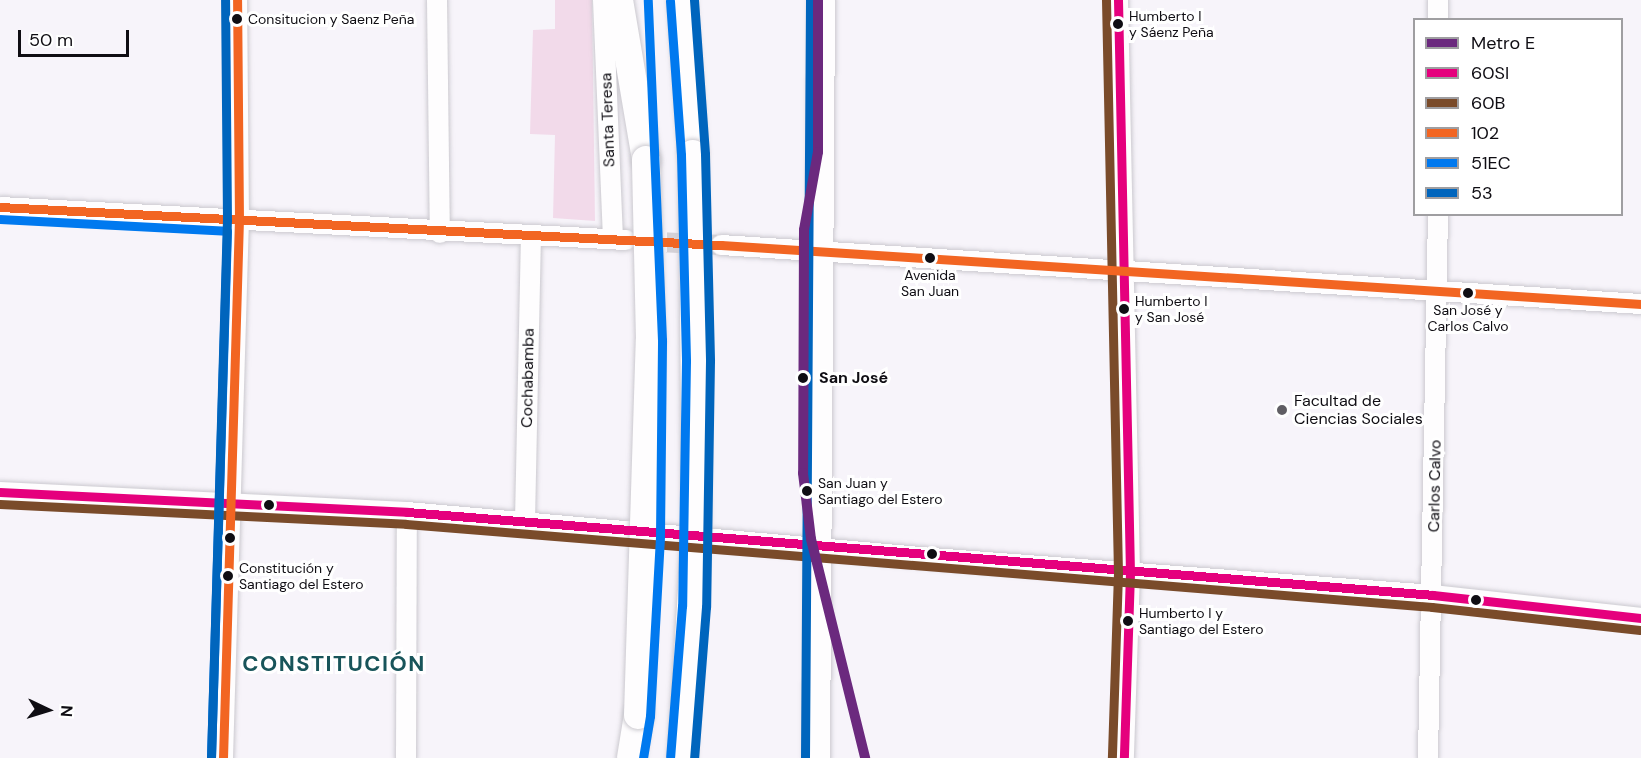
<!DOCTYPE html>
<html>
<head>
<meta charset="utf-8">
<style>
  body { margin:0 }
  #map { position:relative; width:1641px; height:758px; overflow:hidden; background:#f7f4fa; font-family:"DM Sans",sans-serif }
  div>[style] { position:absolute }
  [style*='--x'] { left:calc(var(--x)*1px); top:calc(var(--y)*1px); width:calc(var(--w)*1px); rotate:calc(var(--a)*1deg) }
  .green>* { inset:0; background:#f2daea }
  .minor-tunnel>* { height:20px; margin-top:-10px; transform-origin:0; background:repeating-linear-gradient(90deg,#d4d1d7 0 20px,transparent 0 30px) }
  .roads { filter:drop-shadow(0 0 2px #cbc9cf) drop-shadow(0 0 2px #cbc9cf) }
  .minor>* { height:20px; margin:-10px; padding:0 10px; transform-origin:10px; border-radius:10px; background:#fefdfe }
  .major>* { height:26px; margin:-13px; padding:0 13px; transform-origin:13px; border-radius:13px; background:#fefdfe }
  .highway>* { height:28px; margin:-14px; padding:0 14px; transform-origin:14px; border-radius:14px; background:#fefdfe }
  .bridges { filter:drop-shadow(0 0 2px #cbc9cf) drop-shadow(0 0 2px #cbc9cf) }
  .highway-bridge>* { height:28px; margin:-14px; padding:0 14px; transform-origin:14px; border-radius:14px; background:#fefdfe }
  .bus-1>* { height:9px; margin:-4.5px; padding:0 4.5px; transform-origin:4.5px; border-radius:4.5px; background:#e5007d }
  .bus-2>* { height:9px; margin:-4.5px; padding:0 4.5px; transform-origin:4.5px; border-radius:4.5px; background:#7a4b2a }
  .bus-3>* { height:9px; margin:-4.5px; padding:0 4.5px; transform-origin:4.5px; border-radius:4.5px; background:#f26522 }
  .bus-4>* { height:9px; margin:-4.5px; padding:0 4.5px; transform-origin:4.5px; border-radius:4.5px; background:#0079ef }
  .bus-5>* { height:9px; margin:-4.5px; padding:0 4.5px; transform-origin:4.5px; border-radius:4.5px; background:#0065bd }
  .metro-1>* { height:10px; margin:-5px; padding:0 5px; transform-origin:5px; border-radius:5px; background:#6b297e }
  .dots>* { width:16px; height:16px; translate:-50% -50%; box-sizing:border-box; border:3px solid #fff; border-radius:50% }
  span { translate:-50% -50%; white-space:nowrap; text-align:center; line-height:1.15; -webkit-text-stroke:6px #fff; paint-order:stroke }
  .bus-label { font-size:14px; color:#0f0d13 }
  .left { translate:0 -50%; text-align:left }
  .street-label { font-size:16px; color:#0f0d13 }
  .stop-label { font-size:16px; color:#0f0d13; font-weight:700 }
  .poi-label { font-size:16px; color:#0f0d13 }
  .district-label { font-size:22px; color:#18545a; font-weight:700; letter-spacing:1.5px }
  .legend { position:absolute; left:1413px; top:18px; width:210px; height:198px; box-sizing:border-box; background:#fff; border:2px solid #9f9ea1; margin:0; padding:8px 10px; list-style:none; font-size:18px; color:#0f0d13 }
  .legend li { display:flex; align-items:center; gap:12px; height:30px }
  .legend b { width:30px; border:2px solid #9f9ea1 }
  .north { position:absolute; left:18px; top:680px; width:60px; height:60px; -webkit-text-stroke:4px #fff; paint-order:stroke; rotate:94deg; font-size:16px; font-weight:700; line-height:24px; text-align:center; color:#0f0d13 }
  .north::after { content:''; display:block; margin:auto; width:21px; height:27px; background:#0f0d13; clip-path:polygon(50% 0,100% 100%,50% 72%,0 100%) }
  .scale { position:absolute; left:18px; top:30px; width:111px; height:27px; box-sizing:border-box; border:3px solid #0f0d13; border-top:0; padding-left:8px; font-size:18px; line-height:21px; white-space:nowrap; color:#0f0d13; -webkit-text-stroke:4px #fff; paint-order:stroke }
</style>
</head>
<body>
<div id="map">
  <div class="green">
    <div style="clip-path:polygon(555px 0,592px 0,595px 221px,553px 218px,555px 135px,530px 134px,533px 30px,555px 29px)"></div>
  </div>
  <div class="minor-tunnel">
    <div style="--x:637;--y:241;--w:84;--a:2.7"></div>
  </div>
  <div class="roads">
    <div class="minor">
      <div style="--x:437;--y:0;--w:233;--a:89.3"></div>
      <div style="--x:603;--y:0;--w:239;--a:87.6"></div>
      <div style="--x:1118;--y:0;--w:573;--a:88.8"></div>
      <div style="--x:1130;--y:573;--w:185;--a:91.9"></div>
      <div style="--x:1438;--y:0;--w:20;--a:90"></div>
      <div style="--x:0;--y:207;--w:627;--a:3.02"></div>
      <div style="--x:721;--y:245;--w:922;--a:3.67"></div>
      <div style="--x:0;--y:492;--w:407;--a:2.8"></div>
      <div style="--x:407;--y:512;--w:527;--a:5.01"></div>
      <div style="--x:932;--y:558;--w:502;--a:4.22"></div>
      <div style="--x:1433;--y:595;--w:209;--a:6.3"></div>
      <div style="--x:525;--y:521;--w:286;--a:-88.8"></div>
      <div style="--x:223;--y:758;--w:538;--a:-88.3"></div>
      <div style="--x:239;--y:220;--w:220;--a:-90.5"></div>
      <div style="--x:406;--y:758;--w:246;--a:-89.8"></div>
      <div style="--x:1428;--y:758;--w:544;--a:-88.95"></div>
    </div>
    <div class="major">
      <div style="--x:817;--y:758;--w:758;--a:-89.62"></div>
    </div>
    <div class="highway">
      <div style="--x:619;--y:0;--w:162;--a:80.4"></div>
      <div style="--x:682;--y:0;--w:154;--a:85.9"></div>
      <div style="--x:631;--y:758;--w:44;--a:-80.8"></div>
    </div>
  </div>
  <div class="bridges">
    <div class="highway-bridge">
      <div style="--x:638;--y:715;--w:375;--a:-88.2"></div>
      <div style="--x:650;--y:340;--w:180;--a:-91.3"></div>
      <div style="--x:682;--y:758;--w:236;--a:-86.6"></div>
      <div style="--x:696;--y:522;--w:368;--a:-90.5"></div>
    </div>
  </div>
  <div class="bus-1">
    <div style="--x:1118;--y:0;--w:573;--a:88.8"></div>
    <div style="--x:1130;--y:573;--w:185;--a:91.9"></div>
    <div style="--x:0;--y:492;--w:407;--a:2.8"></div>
    <div style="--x:407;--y:512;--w:1029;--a:4.62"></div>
    <div style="--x:1433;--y:595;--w:209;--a:6.3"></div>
  </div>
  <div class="bus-2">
    <div style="--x:1106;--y:0;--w:573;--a:88.8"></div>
    <div style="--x:1118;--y:573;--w:185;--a:91.9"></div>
    <div style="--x:0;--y:504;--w:406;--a:2.8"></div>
    <div style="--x:406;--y:524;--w:1029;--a:4.62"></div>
    <div style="--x:1432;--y:607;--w:209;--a:6.3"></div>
  </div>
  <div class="bus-3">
    <div style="--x:0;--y:207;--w:722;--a:3.02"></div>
    <div style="--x:721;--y:245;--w:922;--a:3.67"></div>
    <div style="--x:223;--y:758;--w:538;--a:-88.3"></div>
    <div style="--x:239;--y:220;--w:220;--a:-90.5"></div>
  </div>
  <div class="bus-4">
    <div style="--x:670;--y:1;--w:154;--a:85.9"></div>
    <div style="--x:681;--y:155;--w:206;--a:88.6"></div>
    <div style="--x:686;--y:361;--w:245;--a:90.9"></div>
    <div style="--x:682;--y:606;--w:151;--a:94.5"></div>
    <div style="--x:0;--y:219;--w:227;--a:3"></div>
    <div style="--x:227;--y:231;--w:527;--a:91.74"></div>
    <div style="--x:643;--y:758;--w:43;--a:-80.5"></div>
    <div style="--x:650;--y:716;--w:181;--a:-86.8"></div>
    <div style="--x:660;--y:535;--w:195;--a:-89.4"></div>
    <div style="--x:662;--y:340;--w:340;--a:-92.4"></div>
  </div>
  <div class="bus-5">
    <div style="--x:694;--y:0;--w:154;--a:85.9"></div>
    <div style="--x:705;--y:154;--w:207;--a:88.6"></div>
    <div style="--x:710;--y:361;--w:246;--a:90.9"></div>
    <div style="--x:706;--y:607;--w:151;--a:94.5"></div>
    <div style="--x:211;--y:758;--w:538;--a:-88.3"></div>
    <div style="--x:227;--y:220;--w:220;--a:-90.5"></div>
    <div style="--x:805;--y:758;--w:758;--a:-89.62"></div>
  </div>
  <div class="metro-1">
    <div style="--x:818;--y:0;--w:152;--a:90"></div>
    <div style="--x:818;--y:152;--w:79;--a:100.2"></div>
    <div style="--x:804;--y:230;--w:243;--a:90.2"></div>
    <div style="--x:803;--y:473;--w:66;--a:83.1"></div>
    <div style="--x:811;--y:539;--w:226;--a:76.1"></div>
  </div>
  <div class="dots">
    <div style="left:237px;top:19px;background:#0f0d13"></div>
    <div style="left:1118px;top:24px;background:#0f0d13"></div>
    <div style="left:930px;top:258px;background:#0f0d13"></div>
    <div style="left:1468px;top:293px;background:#0f0d13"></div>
    <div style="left:1124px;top:309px;background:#0f0d13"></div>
    <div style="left:803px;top:378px;background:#0f0d13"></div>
    <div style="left:1282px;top:410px;background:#605e64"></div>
    <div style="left:807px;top:491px;background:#0f0d13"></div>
    <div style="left:269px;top:505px;background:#0f0d13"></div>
    <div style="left:230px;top:538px;background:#0f0d13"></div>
    <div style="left:932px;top:554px;background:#0f0d13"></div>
    <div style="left:228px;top:576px;background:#0f0d13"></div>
    <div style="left:1476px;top:600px;background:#0f0d13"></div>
    <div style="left:1128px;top:621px;background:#0f0d13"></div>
  </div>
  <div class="bus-label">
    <span class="left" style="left:1129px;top:24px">Humberto I<br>y Sáenz Peña</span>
    <span class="left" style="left:248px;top:19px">Consitucion y Saenz Peña</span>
    <span style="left:930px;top:283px">Avenida<br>San Juan</span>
    <span class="left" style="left:1135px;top:309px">Humberto I<br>y San José</span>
    <span style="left:1468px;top:318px">San José y<br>Carlos Calvo</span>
    <span class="left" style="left:818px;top:491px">San Juan y<br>Santiago del Estero</span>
    <span class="left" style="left:239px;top:576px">Constitución y<br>Santiago del Estero</span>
    <span class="left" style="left:1139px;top:621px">Humberto I y<br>Santiago del Estero</span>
  </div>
  <div class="street-label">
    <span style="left:608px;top:120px;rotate:-92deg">Santa Teresa</span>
    <span style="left:528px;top:378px;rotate:-89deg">Cochabamba</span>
    <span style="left:1435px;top:486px;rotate:-89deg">Carlos Calvo</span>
  </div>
  <div class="stop-label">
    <span class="left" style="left:819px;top:378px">San José</span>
  </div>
  <div class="poi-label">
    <span class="left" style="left:1294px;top:410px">Facultad de<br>Ciencias Sociales</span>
  </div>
  <div class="district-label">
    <span style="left:334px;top:664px">CONSTITUCIÓN</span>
  </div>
  <ul class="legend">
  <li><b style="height:8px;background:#6b297e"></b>Metro E</li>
  <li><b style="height:8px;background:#e5007d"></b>60SI</li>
  <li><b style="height:8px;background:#7a4b2a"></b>60B</li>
  <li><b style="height:8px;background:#f26522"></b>102</li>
  <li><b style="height:8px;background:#0079ef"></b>51EC</li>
  <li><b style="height:8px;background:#0065bd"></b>53</li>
  </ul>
  <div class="north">N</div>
  <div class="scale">50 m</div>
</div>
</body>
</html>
